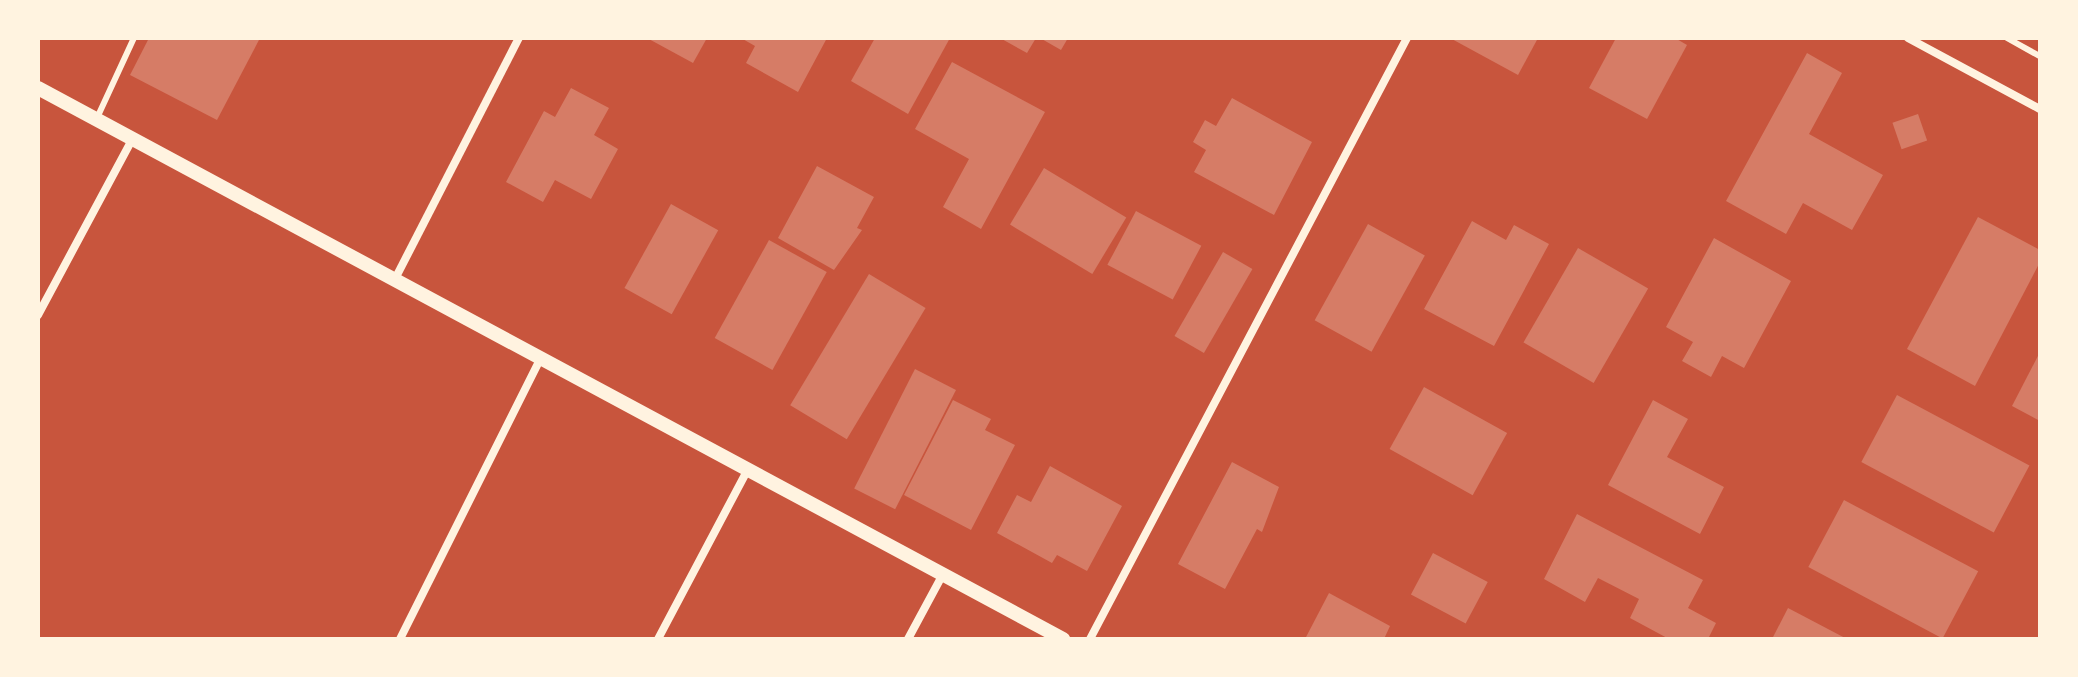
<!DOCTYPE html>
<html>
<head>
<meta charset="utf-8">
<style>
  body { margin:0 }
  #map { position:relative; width:2078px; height:677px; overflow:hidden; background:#c8553d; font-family:Ubuntu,sans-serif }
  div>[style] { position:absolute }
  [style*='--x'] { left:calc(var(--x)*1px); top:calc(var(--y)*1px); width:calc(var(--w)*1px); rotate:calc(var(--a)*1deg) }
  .building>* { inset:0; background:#d67c66; transform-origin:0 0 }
  .service>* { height:6px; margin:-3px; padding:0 3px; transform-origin:3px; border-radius:3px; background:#fff3e0 }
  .minor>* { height:8px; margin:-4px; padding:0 4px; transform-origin:4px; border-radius:4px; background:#fff3e0 }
  .tertiary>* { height:14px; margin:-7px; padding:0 7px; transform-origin:7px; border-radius:7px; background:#fff3e0 }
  span { translate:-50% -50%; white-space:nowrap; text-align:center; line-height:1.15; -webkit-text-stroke:8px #fff3e0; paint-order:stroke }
  .frame { position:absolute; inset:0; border:40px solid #fff3e0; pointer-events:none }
</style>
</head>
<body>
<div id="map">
  <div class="building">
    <div style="clip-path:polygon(149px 38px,260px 38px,217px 120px,130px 75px)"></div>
    <div style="clip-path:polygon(647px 38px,707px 38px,693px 63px)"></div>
    <div style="clip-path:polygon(741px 38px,827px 38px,798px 92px,746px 63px,755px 46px)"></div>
    <div style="clip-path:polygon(875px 38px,950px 38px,908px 114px,851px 81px)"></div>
    <div style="clip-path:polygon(1000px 38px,1036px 38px,1027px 53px)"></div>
    <div style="clip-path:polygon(1040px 38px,1068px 38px,1061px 50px)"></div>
    <div style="clip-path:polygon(1450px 38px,1538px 38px,1518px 75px)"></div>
    <div style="clip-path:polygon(1616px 38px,1675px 38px,1687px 45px,1647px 119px,1589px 88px)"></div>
    <div style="clip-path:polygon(1807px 53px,1842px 73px,1809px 134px,1883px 175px,1852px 230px,1803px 203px,1786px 234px,1726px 201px)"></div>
    <div style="clip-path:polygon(952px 62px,1045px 112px,981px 229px,943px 207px,969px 159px,915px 129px)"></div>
    <div style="clip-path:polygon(571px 88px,609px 108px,594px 135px,618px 149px,591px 199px,555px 180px,543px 202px,506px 182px,544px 111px,555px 117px)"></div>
    <div style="clip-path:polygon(1232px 98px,1312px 142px,1274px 215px,1194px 172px,1206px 150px,1193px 142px,1205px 120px,1216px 126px)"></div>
    <div style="left:1918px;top:114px;width:28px;height:27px;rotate:71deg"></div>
    <div style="clip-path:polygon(817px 166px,874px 197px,857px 228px,862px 230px,834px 270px,778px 238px)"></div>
    <div style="left:1044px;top:168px;width:96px;height:66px;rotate:31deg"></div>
    <div style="left:671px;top:204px;width:54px;height:96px;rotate:29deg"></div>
    <div style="left:1136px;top:211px;width:74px;height:61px;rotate:28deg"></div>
    <div style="clip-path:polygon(1978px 217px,2040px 250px,2040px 262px,1975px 386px,1907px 349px)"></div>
    <div style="clip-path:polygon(1472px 221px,1506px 240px,1514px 225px,1549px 244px,1494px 346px,1424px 309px)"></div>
    <div style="left:1368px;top:224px;width:65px;height:110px;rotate:29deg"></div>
    <div style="clip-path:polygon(1714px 238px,1791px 281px,1744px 368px,1722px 356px,1711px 377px,1682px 361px,1693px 342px,1666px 327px)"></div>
    <div style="left:769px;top:240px;width:66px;height:112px;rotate:29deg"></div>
    <div style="left:1578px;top:248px;width:81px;height:109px;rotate:30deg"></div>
    <div style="left:1223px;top:252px;width:34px;height:97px;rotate:30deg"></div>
    <div style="left:869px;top:274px;width:66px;height:153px;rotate:31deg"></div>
    <div style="clip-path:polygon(2040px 352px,2040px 421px,2012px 406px)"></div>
    <div style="left:915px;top:369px;width:46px;height:134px;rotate:27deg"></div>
    <div style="left:1424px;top:387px;width:95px;height:71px;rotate:29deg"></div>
    <div style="left:1897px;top:395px;width:150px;height:76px;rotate:28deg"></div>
    <div style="clip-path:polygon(953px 400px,991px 419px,985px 430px,1015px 445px,971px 530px,904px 495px)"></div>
    <div style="clip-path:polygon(1653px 400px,1688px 419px,1667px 457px,1724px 487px,1700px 534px,1608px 485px)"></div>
    <div style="clip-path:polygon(1232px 462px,1279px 487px,1262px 532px,1257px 529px,1225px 589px,1178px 564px)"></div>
    <div style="clip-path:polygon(1050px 466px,1122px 506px,1087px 571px,1057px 555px,1052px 563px,997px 533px,1017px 495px,1031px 502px)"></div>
    <div style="left:1844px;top:500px;width:152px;height:76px;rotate:28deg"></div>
    <div style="clip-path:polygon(1577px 514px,1703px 580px,1688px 608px,1716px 623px,1708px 639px,1669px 639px,1630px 618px,1639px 599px,1598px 578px,1585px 602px,1544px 579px)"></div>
    <div style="left:1433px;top:553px;width:62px;height:47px;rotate:28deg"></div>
    <div style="clip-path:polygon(1329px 593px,1390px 626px,1384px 639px,1305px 639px)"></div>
    <div style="clip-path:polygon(1788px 608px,1847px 639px,1772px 639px)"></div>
  </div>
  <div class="service">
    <div style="--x:2007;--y:38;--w:38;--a:29"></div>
    <div style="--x:97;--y:118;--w:88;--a:-65.2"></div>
  </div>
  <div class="minor">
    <div style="--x:1908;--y:38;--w:150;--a:28.3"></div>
    <div style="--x:395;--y:279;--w:271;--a:-62.8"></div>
    <div style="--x:38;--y:315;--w:201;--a:-61.8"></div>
    <div style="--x:400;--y:639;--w:314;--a:-63.4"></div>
    <div style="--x:658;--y:639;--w:192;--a:-62.1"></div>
    <div style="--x:908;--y:639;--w:74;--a:-61.7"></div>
    <div style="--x:1090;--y:639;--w:679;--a:-62.19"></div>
  </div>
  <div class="tertiary">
    <div style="--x:38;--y:88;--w:1164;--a:28.26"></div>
  </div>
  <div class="frame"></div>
</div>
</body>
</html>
